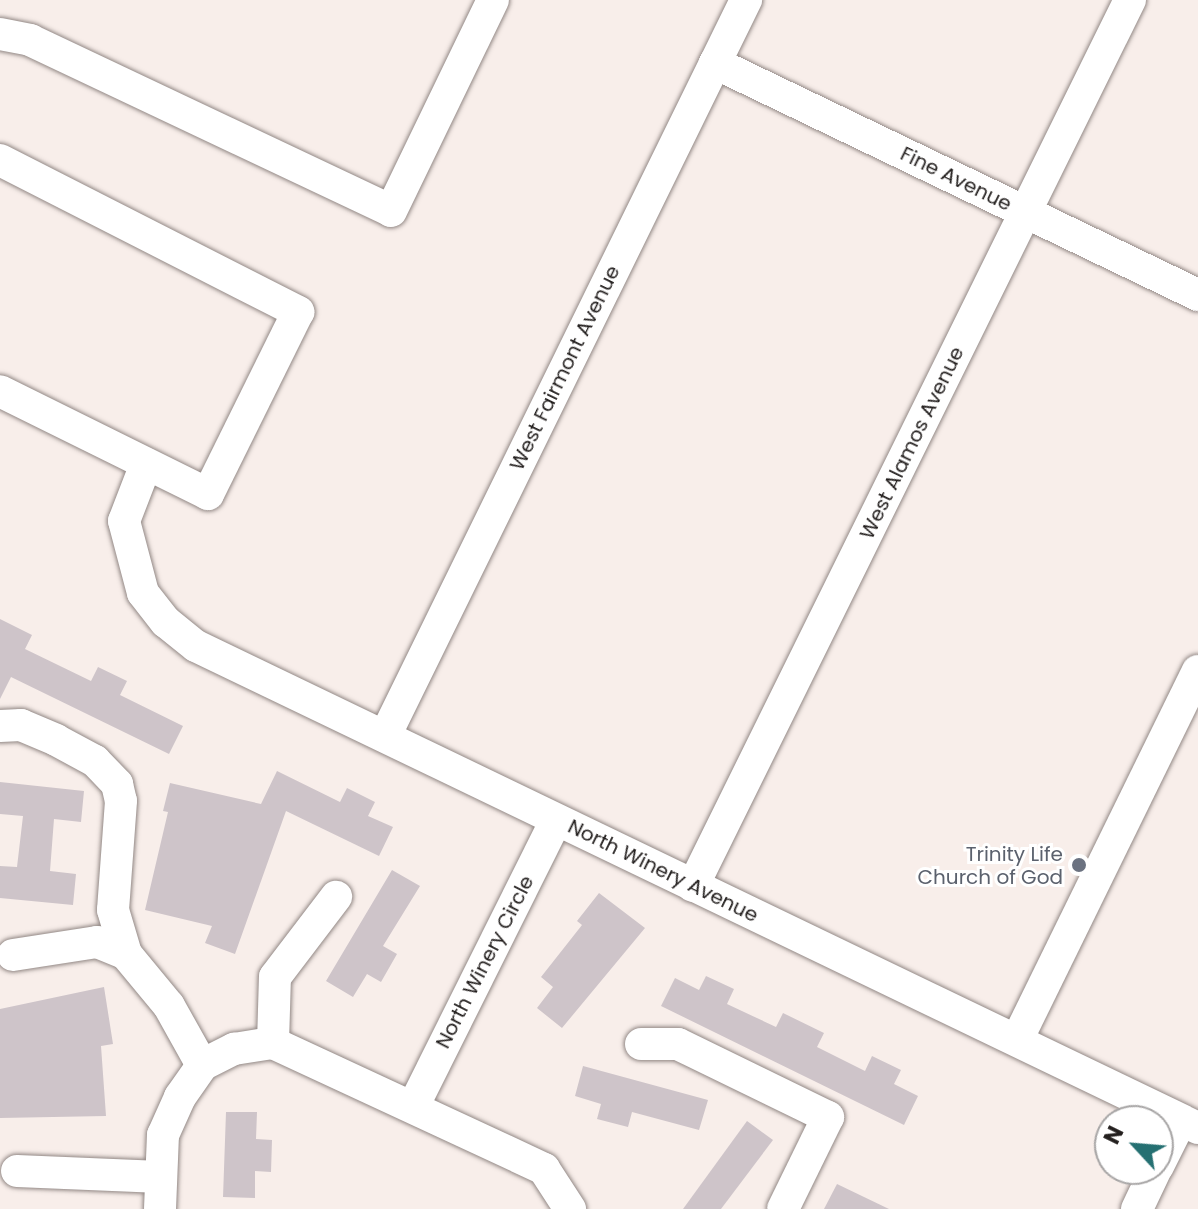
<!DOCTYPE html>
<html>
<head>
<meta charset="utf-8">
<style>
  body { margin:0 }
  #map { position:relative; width:1198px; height:1209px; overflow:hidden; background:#f8eeea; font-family:Poppins,sans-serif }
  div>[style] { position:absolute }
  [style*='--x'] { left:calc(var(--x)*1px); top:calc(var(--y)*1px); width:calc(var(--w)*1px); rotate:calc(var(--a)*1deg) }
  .building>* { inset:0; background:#cec4c9 }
  .roads { filter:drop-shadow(0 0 2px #928885) drop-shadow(0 0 2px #928885) }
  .minor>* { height:32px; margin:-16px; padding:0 16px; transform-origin:16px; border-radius:16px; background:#fff }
  .dots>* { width:22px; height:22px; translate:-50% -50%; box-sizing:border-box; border:4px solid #fff; border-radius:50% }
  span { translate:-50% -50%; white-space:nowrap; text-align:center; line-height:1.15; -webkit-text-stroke:6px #fff; paint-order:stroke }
  .street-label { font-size:20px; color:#231f1e }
  .worship-label { font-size:20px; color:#5b616d }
  .right { translate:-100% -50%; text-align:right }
  .north { position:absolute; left:1094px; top:1105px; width:80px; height:80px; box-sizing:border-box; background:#fff; border:2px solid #a7a5a5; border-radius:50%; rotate:296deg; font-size:22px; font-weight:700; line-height:32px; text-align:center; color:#231f1e }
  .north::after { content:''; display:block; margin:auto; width:28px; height:36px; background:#257072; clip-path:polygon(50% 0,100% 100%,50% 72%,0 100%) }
</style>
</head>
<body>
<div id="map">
  <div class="building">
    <div style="clip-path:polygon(0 619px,32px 635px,25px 649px,91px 681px,98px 667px,127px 681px,120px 695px,183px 726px,169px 754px,11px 677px,0 699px)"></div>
    <div style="clip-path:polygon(277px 771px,340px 802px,347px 788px,375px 802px,368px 816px,393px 827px,379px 856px,286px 811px,235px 954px,205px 943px,212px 926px,145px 910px,168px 812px,163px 811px,170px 783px,261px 804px)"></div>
    <div style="clip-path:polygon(0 782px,84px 791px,81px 822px,54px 819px,50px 871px,76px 874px,73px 905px,0 898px,0 866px,17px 867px,23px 816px,0 814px)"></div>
    <div style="clip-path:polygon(392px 870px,420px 886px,383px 946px,397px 954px,381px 982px,367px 974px,353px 997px,326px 981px)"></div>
    <div style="clip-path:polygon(599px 893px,645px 928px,562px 1028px,537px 1008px,553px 987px,541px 977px,582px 925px,577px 921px)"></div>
    <div style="clip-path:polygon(706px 976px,734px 989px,727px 1004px,776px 1027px,783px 1013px,824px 1033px,817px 1047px,865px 1071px,872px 1056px,901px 1070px,894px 1084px,918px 1096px,904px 1125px,661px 1006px,675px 978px,699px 990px)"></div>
    <div style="clip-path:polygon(104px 987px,113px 1044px,101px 1046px,106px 1116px,0 1118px,0 1009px)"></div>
    <div style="clip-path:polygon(583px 1066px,708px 1100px,699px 1130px,632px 1112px,628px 1127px,597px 1119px,601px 1104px,575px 1096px)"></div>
    <div style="clip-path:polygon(226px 1112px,257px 1112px,256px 1139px,272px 1140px,271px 1172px,255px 1171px,255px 1198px,223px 1197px)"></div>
    <div style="clip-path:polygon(747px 1121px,773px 1140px,721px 1209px,683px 1209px)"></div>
    <div style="clip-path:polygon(837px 1184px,889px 1209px,824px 1209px)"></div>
  </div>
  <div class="roads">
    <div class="minor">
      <div style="--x:0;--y:34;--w:31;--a:11"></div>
      <div style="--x:30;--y:40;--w:399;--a:25.3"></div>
      <div style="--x:391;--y:211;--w:234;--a:-64.2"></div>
      <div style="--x:715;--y:63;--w:536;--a:25.66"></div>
      <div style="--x:0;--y:160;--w:335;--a:27"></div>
      <div style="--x:298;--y:312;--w:203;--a:116.3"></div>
      <div style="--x:208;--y:494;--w:232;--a:-153.7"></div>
      <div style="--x:146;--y:464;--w:61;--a:111.1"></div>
      <div style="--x:124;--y:521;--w:74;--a:75.2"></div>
      <div style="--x:143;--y:593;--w:37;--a:52"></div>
      <div style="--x:166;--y:622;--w:38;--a:39"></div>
      <div style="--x:196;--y:646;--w:1112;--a:25.69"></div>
      <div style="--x:0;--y:726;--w:21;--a:-3"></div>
      <div style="--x:21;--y:725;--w:38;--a:23"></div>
      <div style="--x:56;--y:740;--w:44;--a:28.3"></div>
      <div style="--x:95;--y:761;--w:32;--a:46"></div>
      <div style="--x:117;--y:784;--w:17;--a:77"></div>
      <div style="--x:121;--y:801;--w:109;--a:94.2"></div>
      <div style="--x:113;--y:910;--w:46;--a:73.5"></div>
      <div style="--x:126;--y:954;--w:67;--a:50.4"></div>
      <div style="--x:169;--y:1006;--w:68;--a:60.8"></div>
      <div style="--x:385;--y:736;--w:820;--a:-63.87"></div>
      <div style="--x:693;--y:886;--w:988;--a:-63.75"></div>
      <div style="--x:13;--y:955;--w:85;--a:-8.8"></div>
      <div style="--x:97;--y:942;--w:31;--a:22"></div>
      <div style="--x:1017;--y:1040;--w:411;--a:-63.9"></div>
      <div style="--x:273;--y:1043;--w:66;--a:-88.3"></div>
      <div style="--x:275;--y:977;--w:101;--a:-52.7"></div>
      <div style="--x:641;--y:1044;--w:37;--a:0"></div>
      <div style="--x:678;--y:1044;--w:167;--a:26"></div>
      <div style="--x:828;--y:1117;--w:102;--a:116.1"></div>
      <div style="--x:414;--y:1105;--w:318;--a:-63.5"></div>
      <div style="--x:1158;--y:1166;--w:51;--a:-63.4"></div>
      <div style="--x:17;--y:1171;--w:144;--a:2.4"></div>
      <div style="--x:160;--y:1209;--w:74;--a:-87.7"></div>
      <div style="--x:163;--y:1135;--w:42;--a:-65.9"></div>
      <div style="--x:180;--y:1097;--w:39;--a:-55"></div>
      <div style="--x:202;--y:1065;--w:36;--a:-27"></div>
      <div style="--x:234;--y:1049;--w:39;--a:-9"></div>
      <div style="--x:273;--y:1043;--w:299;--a:24.9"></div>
      <div style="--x:544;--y:1169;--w:48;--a:57"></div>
      <div style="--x:1137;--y:1209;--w:44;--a:-64.6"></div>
    </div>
  </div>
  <div class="dots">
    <div style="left:1079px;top:865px;background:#6b7280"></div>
  </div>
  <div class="street-label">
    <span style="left:956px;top:179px;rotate:26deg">Fine Avenue</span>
    <span style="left:565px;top:368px;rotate:-64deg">West Fairmont Avenue</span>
    <span style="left:912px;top:443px;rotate:-64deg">West Alamos Avenue</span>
    <span style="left:663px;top:871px;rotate:26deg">North Winery Avenue</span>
    <span style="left:485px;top:962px;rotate:-63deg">North Winery Circle</span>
  </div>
  <div class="worship-label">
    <span class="right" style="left:1063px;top:866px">Trinity Life<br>Church of God</span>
  </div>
  <div class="north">N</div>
</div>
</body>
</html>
